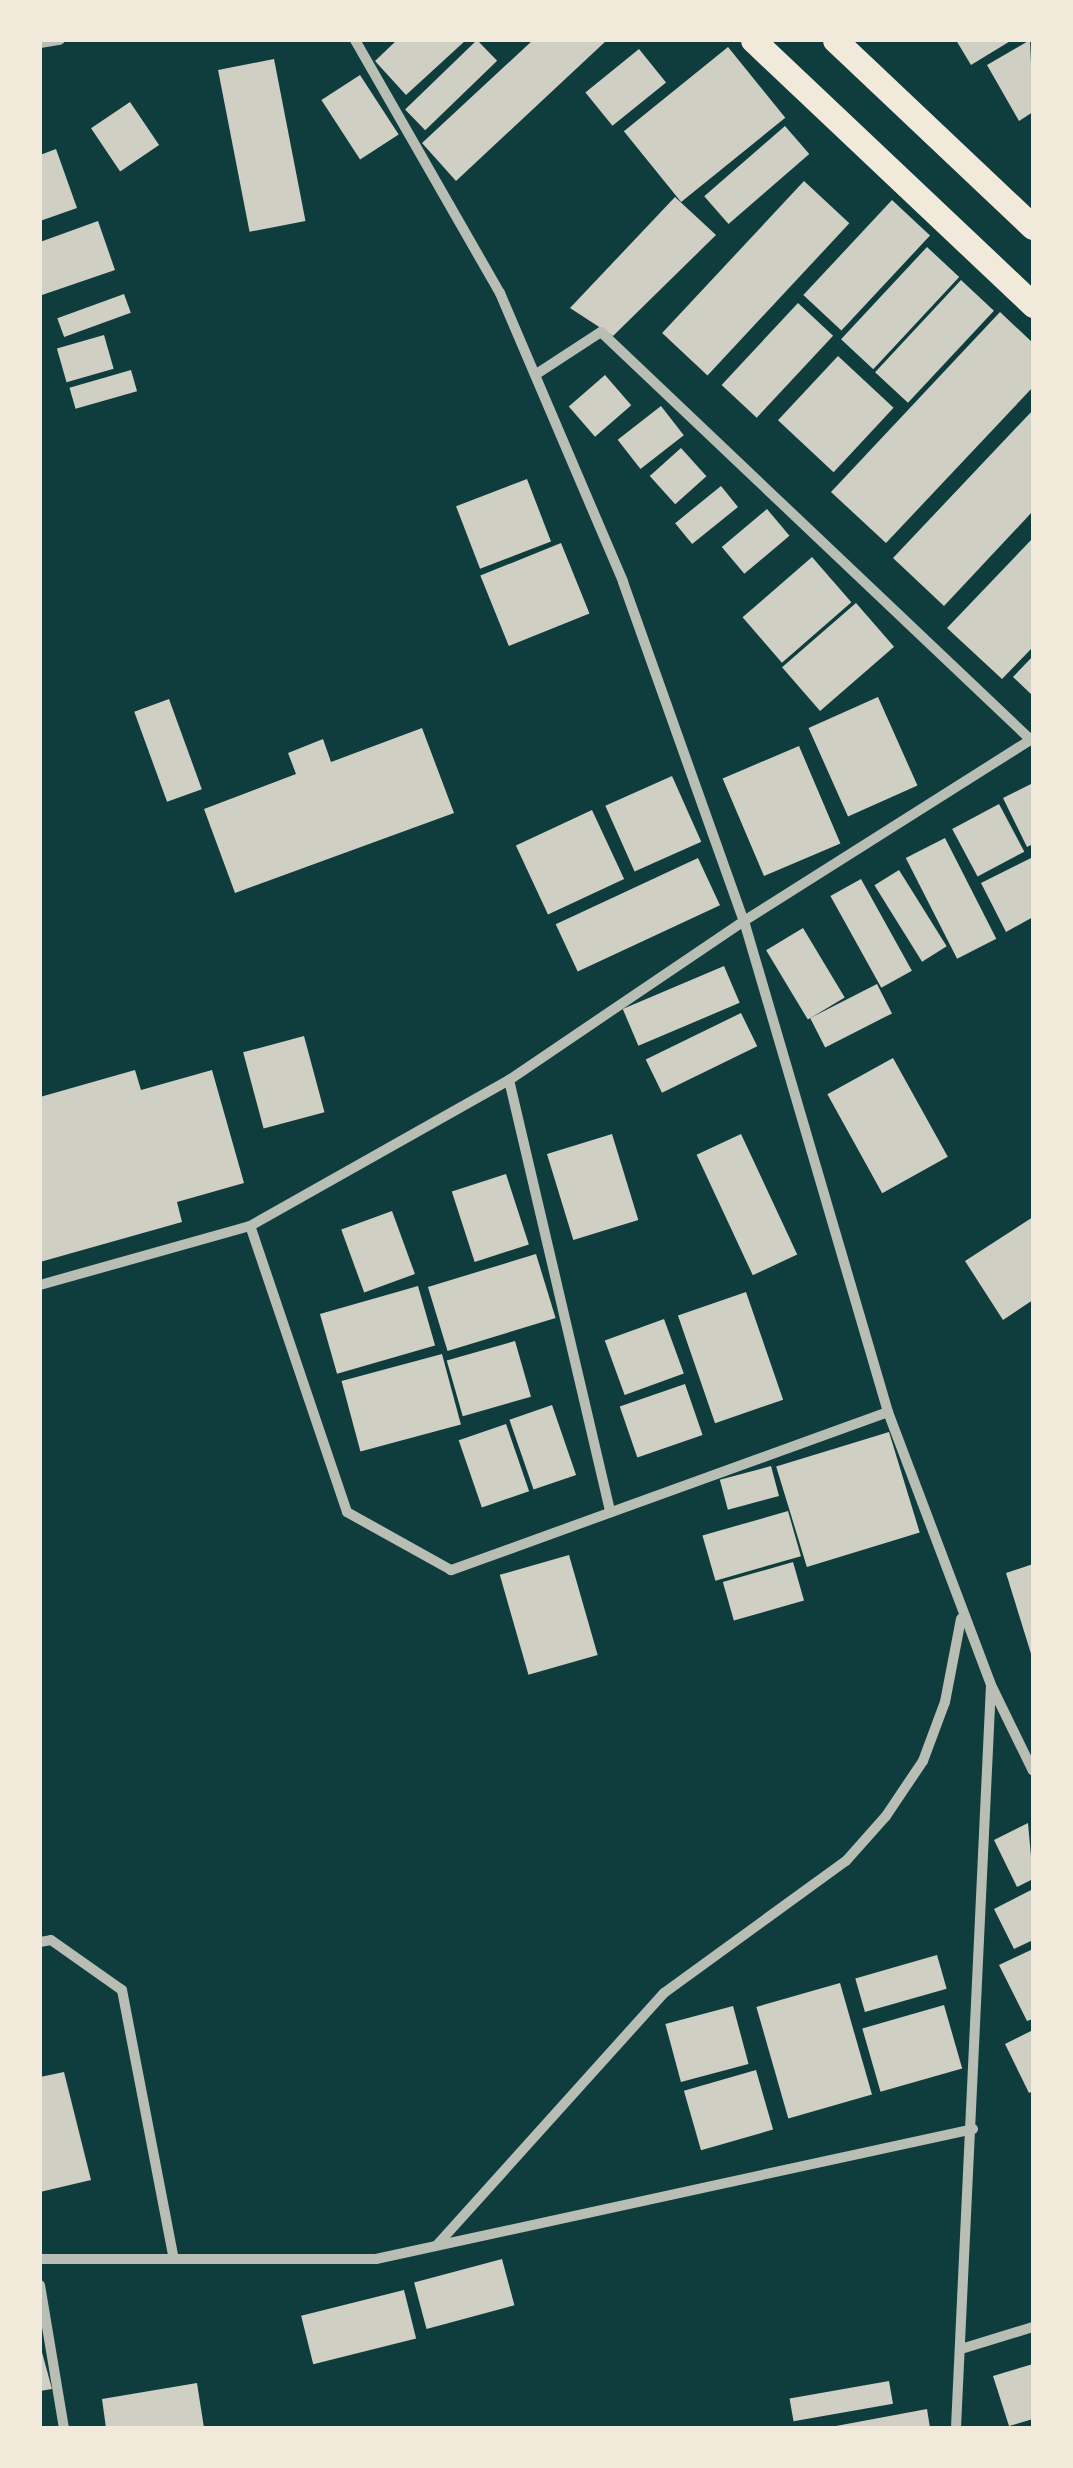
<!DOCTYPE html>
<html>
<head>
<meta charset="utf-8">
<style>
  body { margin:0 }
  #map { position:relative; width:1073px; height:2468px; overflow:hidden; background:#0f3d3e; font-family:Inter,sans-serif }
  div>[style] { position:absolute }
  [style*='--x'] { left:calc(var(--x)*1px); top:calc(var(--y)*1px); width:calc(var(--w)*1px); rotate:calc(var(--a)*1deg) }
  .building>* { inset:0; background:#cfcfc3; transform-origin:0 0 }
  .minor>* { height:10px; margin:-5px; padding:0 5px; transform-origin:5px; border-radius:5px; background:#b8beb3 }
  .primary>* { height:25px; margin:-12.5px; padding:0 12.5px; transform-origin:12.5px; border-radius:12.5px; background:#f1e9da }
  span { translate:-50% -50%; white-space:nowrap; text-align:center; line-height:1.15; -webkit-text-stroke:8px #f1e9da; paint-order:stroke }
  .frame { position:absolute; inset:0; border:42px solid #f1e9da; pointer-events:none }
</style>
</head>
<body>
<div id="map">
  <div class="building">
    <div style="clip-path:polygon(397px 40px,466px 40px,406px 95px,375px 61px)"></div>
    <div style="left:477px;top:40px;width:29px;height:100px;rotate:46deg"></div>
    <div style="clip-path:polygon(533px 40px,607px 40px,456px 181px,422px 143px)"></div>
    <div style="clip-path:polygon(956px 40px,1012px 40px,971px 65px)"></div>
    <div style="clip-path:polygon(1030px 40px,1033px 112px,1019px 121px,987px 65px)"></div>
    <div style="left:728px;top:47px;width:91px;height:134px;rotate:51deg"></div>
    <div style="left:639px;top:49px;width:43px;height:69px;rotate:51deg"></div>
    <div style="left:274px;top:59px;width:165px;height:57px;rotate:79deg"></div>
    <div style="left:360px;top:75px;width:71px;height:46px;rotate:57deg"></div>
    <div style="left:130px;top:102px;width:52px;height:47px;rotate:56deg"></div>
    <div style="left:785px;top:126px;width:37px;height:107px;rotate:49deg"></div>
    <div style="clip-path:polygon(56px 149px,77px 208px,40px 221px,40px 155px)"></div>
    <div style="left:804px;top:181px;width:62px;height:208px;rotate:43deg"></div>
    <div style="clip-path:polygon(675px 197px,716px 235px,613px 336px,570px 308px)"></div>
    <div style="left:892px;top:200px;width:52px;height:130px;rotate:43deg"></div>
    <div style="clip-path:polygon(98px 221px,115px 270px,42px 295px,40px 242px)"></div>
    <div style="left:927px;top:247px;width:44px;height:126px;rotate:43deg"></div>
    <div style="left:961px;top:280px;width:45px;height:126px;rotate:43deg"></div>
    <div style="left:124px;top:294px;width:20px;height:71px;rotate:70deg"></div>
    <div style="left:798px;top:303px;width:48px;height:112px;rotate:43deg"></div>
    <div style="clip-path:polygon(1000px 312px,1033px 343px,1033px 387px,886px 543px,831px 492px)"></div>
    <div style="left:104px;top:335px;width:35px;height:49px;rotate:74deg"></div>
    <div style="left:838px;top:356px;width:76px;height:88px;rotate:43deg"></div>
    <div style="left:131px;top:370px;width:22px;height:64px;rotate:74deg"></div>
    <div style="left:605px;top:375px;width:40px;height:48px;rotate:49deg"></div>
    <div style="left:661px;top:406px;width:37px;height:55px;rotate:52deg"></div>
    <div style="clip-path:polygon(1033px 410px,1033px 511px,944px 606px,893px 558px)"></div>
    <div style="left:681px;top:448px;width:38px;height:42px;rotate:48deg"></div>
    <div style="left:527px;top:479px;width:67px;height:76px;rotate:69deg"></div>
    <div style="left:721px;top:486px;width:27px;height:59px;rotate:51deg"></div>
    <div style="left:767px;top:509px;width:35px;height:59px;rotate:50deg"></div>
    <div style="clip-path:polygon(1033px 538px,1033px 647px,1002px 679px,947px 628px)"></div>
    <div style="left:561px;top:543px;width:76px;height:87px;rotate:68deg"></div>
    <div style="left:812px;top:557px;width:60px;height:92px;rotate:49deg"></div>
    <div style="left:856px;top:603px;width:58px;height:98px;rotate:49deg"></div>
    <div style="clip-path:polygon(1033px 656px,1033px 696px,1013px 677px)"></div>
    <div style="left:878px;top:697px;width:97px;height:76px;rotate:66deg"></div>
    <div style="left:169px;top:699px;width:96px;height:37px;rotate:70deg"></div>
    <div style="clip-path:polygon(422px 728px,454px 813px,235px 893px,204px 809px,296px 774px,288px 753px,323px 739px,331px 762px)"></div>
    <div style="left:799px;top:746px;width:106px;height:83px;rotate:67deg"></div>
    <div style="left:672px;top:776px;width:72px;height:73px;rotate:66deg"></div>
    <div style="clip-path:polygon(1033px 783px,1033px 844px,1027px 847px,1003px 798px)"></div>
    <div style="left:999px;top:804px;width:54px;height:53px;rotate:62deg"></div>
    <div style="left:592px;top:810px;width:76px;height:84px;rotate:65deg"></div>
    <div style="left:945px;top:838px;width:113px;height:44px;rotate:63deg"></div>
    <div style="left:698px;top:858px;width:52px;height:157px;rotate:65deg"></div>
    <div style="clip-path:polygon(1031px 858px,1033px 917px,1006px 932px,981px 883px)"></div>
    <div style="left:899px;top:870px;width:90px;height:29px;rotate:58deg"></div>
    <div style="left:861px;top:879px;width:105px;height:35px;rotate:61deg"></div>
    <div style="left:803px;top:928px;width:81px;height:43px;rotate:59deg"></div>
    <div style="left:724px;top:966px;width:40px;height:110px;rotate:67deg"></div>
    <div style="left:877px;top:984px;width:33px;height:75px;rotate:63deg"></div>
    <div style="left:741px;top:1013px;width:37px;height:106px;rotate:64deg"></div>
    <div style="left:304px;top:1036px;width:79px;height:63px;rotate:75deg"></div>
    <div style="left:893px;top:1058px;width:113px;height:75px;rotate:61deg"></div>
    <div style="clip-path:polygon(135px 1070px,141px 1090px,212px 1070px,244px 1183px,177px 1202px,182px 1222px,40px 1262px,40px 1097px)"></div>
    <div style="left:612px;top:1134px;width:90px;height:68px;rotate:73deg"></div>
    <div style="left:741px;top:1134px;width:133px;height:49px;rotate:65deg"></div>
    <div style="left:506px;top:1174px;width:74px;height:57px;rotate:72deg"></div>
    <div style="left:392px;top:1211px;width:67px;height:54px;rotate:70deg"></div>
    <div style="clip-path:polygon(1033px 1217px,1033px 1300px,1003px 1320px,965px 1261px)"></div>
    <div style="left:536px;top:1254px;width:67px;height:113px;rotate:73deg"></div>
    <div style="left:418px;top:1286px;width:62px;height:102px;rotate:74deg"></div>
    <div style="left:746px;top:1292px;width:114px;height:72px;rotate:71deg"></div>
    <div style="left:664px;top:1319px;width:58px;height:63px;rotate:70deg"></div>
    <div style="left:515px;top:1341px;width:58px;height:71px;rotate:74deg"></div>
    <div style="left:442px;top:1354px;width:73px;height:104px;rotate:75deg"></div>
    <div style="left:685px;top:1384px;width:54px;height:69px;rotate:71deg"></div>
    <div style="left:552px;top:1405px;width:74px;height:45px;rotate:71deg"></div>
    <div style="left:506px;top:1424px;width:71px;height:50px;rotate:71deg"></div>
    <div style="left:889px;top:1432px;width:105px;height:118px;rotate:73deg"></div>
    <div style="left:771px;top:1466px;width:31px;height:53px;rotate:75deg"></div>
    <div style="left:788px;top:1511px;width:47px;height:89px;rotate:74deg"></div>
    <div style="left:569px;top:1555px;width:104px;height:72px;rotate:74deg"></div>
    <div style="left:793px;top:1562px;width:40px;height:73px;rotate:74deg"></div>
    <div style="clip-path:polygon(1033px 1564px,1033px 1657px,1032px 1657px,1006px 1573px)"></div>
    <div style="clip-path:polygon(1028px 1823px,1033px 1879px,1017px 1887px,994px 1840px)"></div>
    <div style="clip-path:polygon(1033px 1889px,1033px 1940px,1014px 1949px,994px 1909px)"></div>
    <div style="clip-path:polygon(1033px 1949px,1033px 2019px,1027px 2021px,999px 1965px)"></div>
    <div style="left:937px;top:1955px;width:35px;height:85px;rotate:74deg"></div>
    <div style="left:840px;top:1983px;width:116px;height:87px;rotate:74deg"></div>
    <div style="left:944px;top:2005px;width:66px;height:85px;rotate:74deg"></div>
    <div style="left:733px;top:2006px;width:60px;height:70px;rotate:75deg"></div>
    <div style="clip-path:polygon(1033px 2030px,1033px 2091px,1029px 2093px,1005px 2044px)"></div>
    <div style="left:756px;top:2070px;width:62px;height:75px;rotate:74deg"></div>
    <div style="clip-path:polygon(64px 2072px,91px 2180px,40px 2192px,40px 2077px)"></div>
    <div style="left:502px;top:2259px;width:48px;height:91px;rotate:75deg"></div>
    <div style="left:404px;top:2290px;width:50px;height:106px;rotate:76deg"></div>
    <div style="clip-path:polygon(40px 2345px,52px 2389px,40px 2391px)"></div>
    <div style="clip-path:polygon(1033px 2364px,1033px 2419px,1009px 2426px,993px 2376px)"></div>
    <div style="left:889px;top:2381px;width:23px;height:101px;rotate:80deg"></div>
    <div style="clip-path:polygon(197px 2383px,204px 2428px,106px 2428px,102px 2399px)"></div>
    <div style="clip-path:polygon(927px 2409px,930px 2428px,836px 2428px,836px 2426px)"></div>
  </div>
  <div class="minor">
    <div style="--x:355;--y:40;--w:292;--a:60.2"></div>
    <div style="--x:500;--y:293;--w:314;--a:66.9"></div>
    <div style="--x:623;--y:582;--w:360;--a:70.4"></div>
    <div style="--x:744;--y:921;--w:512;--a:73.65"></div>
    <div style="--x:888;--y:1412;--w:465;--a:160.1"></div>
    <div style="--x:451;--y:1570;--w:119;--a:-150.9"></div>
    <div style="--x:347;--y:1512;--w:302;--a:-108.7"></div>
    <div style="--x:250;--y:1226;--w:297;--a:-29.4"></div>
    <div style="--x:509;--y:1080;--w:284;--a:-34.1"></div>
    <div style="--x:744;--y:921;--w:342;--a:-32.3"></div>
    <div style="--x:40;--y:43;--w:20;--a:-9"></div>
    <div style="--x:538;--y:373;--w:75;--a:-33.1"></div>
    <div style="--x:601;--y:332;--w:593;--a:43.5"></div>
    <div style="--x:509;--y:1080;--w:444;--a:76.8"></div>
    <div style="--x:40;--y:1285;--w:218;--a:-15.7"></div>
    <div style="--x:888;--y:1412;--w:292;--a:69.3"></div>
    <div style="--x:991;--y:1685;--w:744;--a:92.7"></div>
    <div style="--x:992;--y:1687;--w:93;--a:64"></div>
    <div style="--x:40;--y:1942;--w:11;--a:-10"></div>
    <div style="--x:51;--y:1940;--w:87;--a:35.2"></div>
    <div style="--x:122;--y:1990;--w:274;--a:79.1"></div>
    <div style="--x:437;--y:2245;--w:339;--a:-48"></div>
    <div style="--x:664;--y:1993;--w:225;--a:-36"></div>
    <div style="--x:846;--y:1861;--w:60;--a:-48.4"></div>
    <div style="--x:886;--y:1816;--w:66;--a:-56.1"></div>
    <div style="--x:923;--y:1761;--w:63;--a:-69.6"></div>
    <div style="--x:945;--y:1702;--w:85;--a:-79.1"></div>
    <div style="--x:40;--y:2259;--w:336;--a:0"></div>
    <div style="--x:376;--y:2259;--w:611;--a:-12.28"></div>
    <div style="--x:40;--y:2285;--w:145;--a:80.5"></div>
    <div style="--x:961;--y:2349;--w:75;--a:-17"></div>
  </div>
  <div class="primary">
    <div style="--x:753;--y:40;--w:386;--a:43.4"></div>
    <div style="--x:835;--y:40;--w:272;--a:43.4"></div>
  </div>
  <div class="frame"></div>
</div>
</body>
</html>
